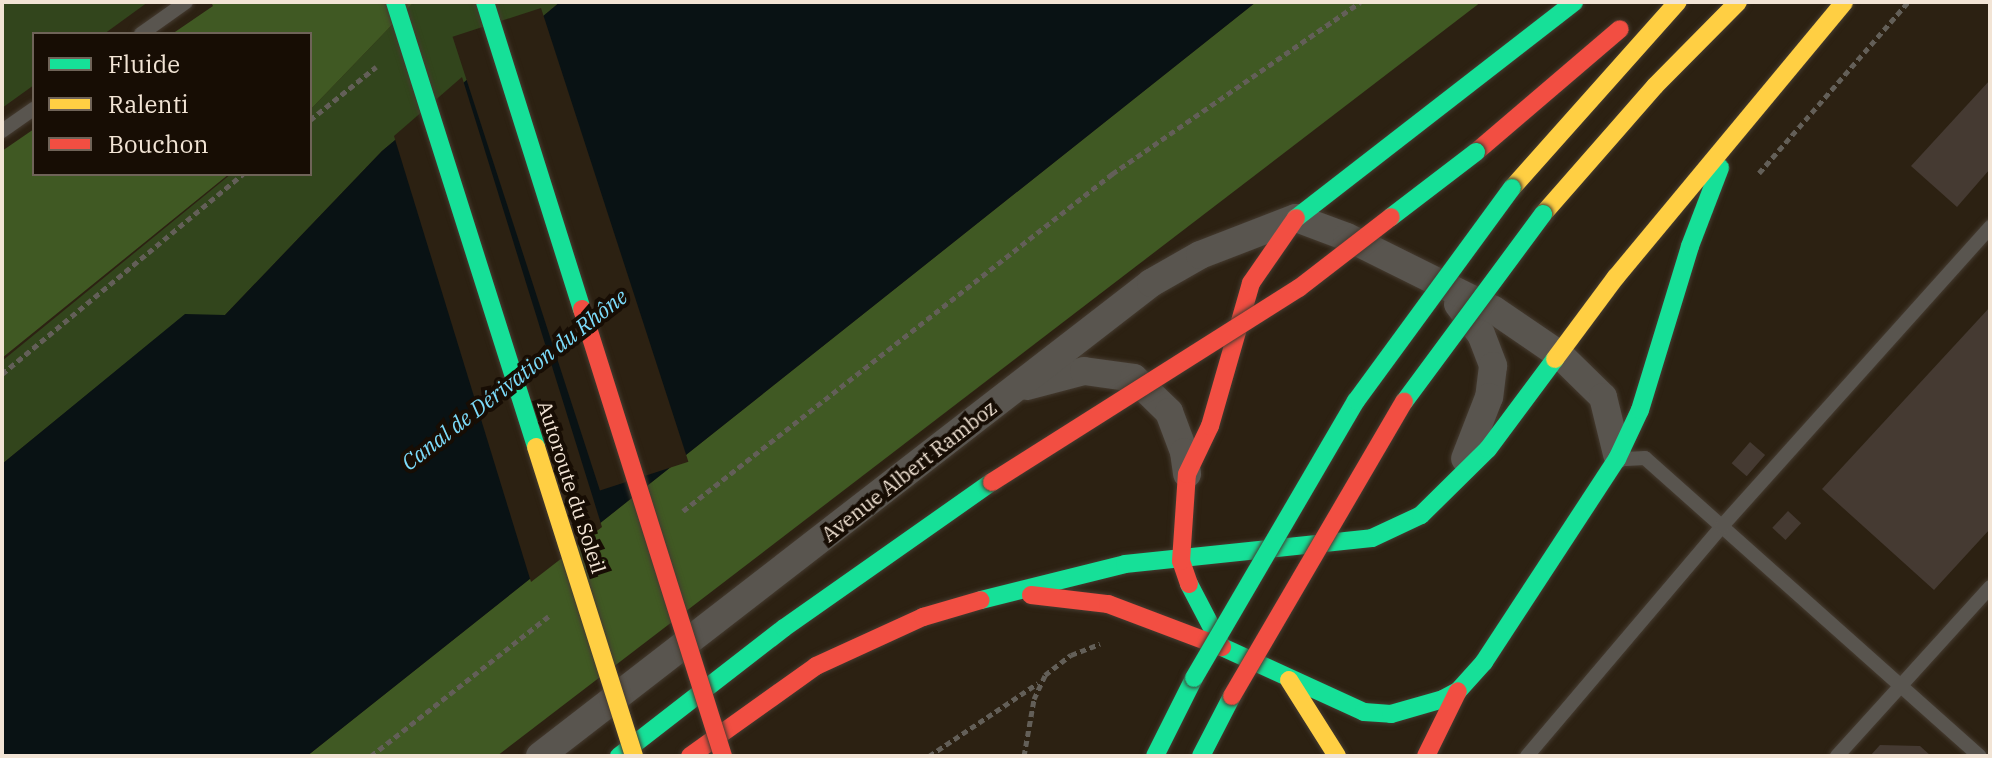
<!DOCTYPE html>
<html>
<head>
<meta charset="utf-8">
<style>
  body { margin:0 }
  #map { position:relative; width:1992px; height:758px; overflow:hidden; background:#2c2112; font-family:"IBM Plex Serif",serif }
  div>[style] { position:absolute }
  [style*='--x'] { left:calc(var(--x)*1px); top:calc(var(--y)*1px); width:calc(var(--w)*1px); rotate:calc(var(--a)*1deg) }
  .green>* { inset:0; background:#32451c }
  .forest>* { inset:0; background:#405923 }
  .water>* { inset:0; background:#091214 }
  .pier>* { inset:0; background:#2c2112; transform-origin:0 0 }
  .building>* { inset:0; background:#453a32; transform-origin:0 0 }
  .path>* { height:5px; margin-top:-2.5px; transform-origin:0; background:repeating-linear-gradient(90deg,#635f58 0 6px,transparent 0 10px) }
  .roads { filter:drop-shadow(0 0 2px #453b30) drop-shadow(0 0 2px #453b30) }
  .lane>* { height:14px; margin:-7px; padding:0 7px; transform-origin:7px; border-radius:7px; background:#59554f }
  .street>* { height:28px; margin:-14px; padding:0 14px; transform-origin:14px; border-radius:14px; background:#59554f }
  .fast>* { height:18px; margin:-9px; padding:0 9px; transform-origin:9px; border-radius:9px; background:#16e098 }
  .slow>* { height:18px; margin:-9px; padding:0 9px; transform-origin:9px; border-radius:9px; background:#ffcf43 }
  .jam>* { height:18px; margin:-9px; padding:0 9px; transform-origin:9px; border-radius:9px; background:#f24e42 }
  .bridges { filter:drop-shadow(0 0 2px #453b30) drop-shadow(0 0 2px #453b30) }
  .fast-bridge>* { height:18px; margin:-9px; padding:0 9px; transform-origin:9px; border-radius:9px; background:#16e098 }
  .slow-bridge>* { height:18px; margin:-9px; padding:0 9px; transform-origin:9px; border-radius:9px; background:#ffcf43 }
  .jam-bridge>* { height:18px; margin:-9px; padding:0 9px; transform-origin:9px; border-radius:9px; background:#f24e42 }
  span { translate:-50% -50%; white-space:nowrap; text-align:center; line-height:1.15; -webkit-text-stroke:8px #170d04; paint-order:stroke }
  .street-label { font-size:20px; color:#f2e4d5 }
  .water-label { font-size:22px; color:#7cdbfa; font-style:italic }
  .frame { position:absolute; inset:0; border:4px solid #f2e4d5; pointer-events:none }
  .legend { position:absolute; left:32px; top:32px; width:280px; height:144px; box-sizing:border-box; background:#170d04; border:2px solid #6f6358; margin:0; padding:10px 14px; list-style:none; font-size:24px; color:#f2e4d5 }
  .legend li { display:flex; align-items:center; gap:16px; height:40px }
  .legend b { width:40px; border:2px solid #6f6358 }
</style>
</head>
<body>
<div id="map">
  <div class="green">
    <div style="clip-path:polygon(2px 2px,148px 2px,104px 34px,34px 34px,34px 85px,2px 108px)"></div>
    <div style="clip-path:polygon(414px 2px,560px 2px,382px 151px,225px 315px,185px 315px,2px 464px,2px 361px,231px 174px,310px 174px,310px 110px)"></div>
  </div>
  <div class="forest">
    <div style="clip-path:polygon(211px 2px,414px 2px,310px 110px,310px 34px,172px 34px,213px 6px)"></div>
    <div style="clip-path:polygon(1256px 2px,1481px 2px,497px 756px,307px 756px)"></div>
    <div style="clip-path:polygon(34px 129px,34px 174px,229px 174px,2px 358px,2px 151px)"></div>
  </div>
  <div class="water">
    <div style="clip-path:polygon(560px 2px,1256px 2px,307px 756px,2px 756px,2px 464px,185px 314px,225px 315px,382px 151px)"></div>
  </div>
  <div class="pier">
    <div style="left:541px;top:8px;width:477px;height:93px;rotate:72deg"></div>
    <div style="clip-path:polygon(462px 77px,602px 527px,531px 582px,394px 136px)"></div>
  </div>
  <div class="building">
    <div style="clip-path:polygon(1990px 80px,1990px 169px,1957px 207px,1911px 166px)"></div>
    <div style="clip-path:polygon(1990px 307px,1990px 529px,1934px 590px,1822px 489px)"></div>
    <div style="left:1750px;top:442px;width:20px;height:28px;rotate:41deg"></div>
    <div style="left:1788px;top:511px;width:18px;height:23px;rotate:43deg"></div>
    <div style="clip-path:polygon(1880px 745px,1920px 746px,1931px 756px,1870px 756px)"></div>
  </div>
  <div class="path">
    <div style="--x:310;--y:120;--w:85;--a:-38.8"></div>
    <div style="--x:1759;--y:173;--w:227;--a:-48.9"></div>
    <div style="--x:2;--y:374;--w:313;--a:-39.7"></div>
    <div style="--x:683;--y:511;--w:546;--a:-38.15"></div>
    <div style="--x:1112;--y:174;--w:302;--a:-34.7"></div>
    <div style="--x:371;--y:756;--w:226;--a:-38.2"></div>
    <div style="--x:929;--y:756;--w:131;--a:-33.8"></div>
    <div style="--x:1024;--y:756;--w:58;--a:-80"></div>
    <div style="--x:1034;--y:699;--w:26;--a:-65"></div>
    <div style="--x:1045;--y:675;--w:33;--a:-38"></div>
    <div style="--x:1071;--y:655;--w:31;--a:-21"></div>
  </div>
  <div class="roads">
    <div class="lane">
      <div style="--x:141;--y:34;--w:55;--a:-35.4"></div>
      <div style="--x:2;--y:131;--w:39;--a:-35"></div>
      <div style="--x:1626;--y:459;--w:19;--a:-3"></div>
      <div style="--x:1645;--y:458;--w:448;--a:41.7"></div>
      <div style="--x:1527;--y:756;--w:302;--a:-49.7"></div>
      <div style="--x:1722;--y:526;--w:402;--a:-48.1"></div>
      <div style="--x:1837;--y:756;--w:228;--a:-47.8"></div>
    </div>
    <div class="street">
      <div style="--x:1458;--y:304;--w:38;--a:53"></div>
      <div style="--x:1481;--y:334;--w:34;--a:69"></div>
      <div style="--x:1493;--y:366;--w:31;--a:97"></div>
      <div style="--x:1489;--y:397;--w:66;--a:111.2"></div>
      <div style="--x:1027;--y:386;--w:59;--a:-14.7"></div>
      <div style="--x:1084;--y:371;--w:50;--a:8"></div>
      <div style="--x:1134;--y:378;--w:49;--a:44.2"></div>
      <div style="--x:1169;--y:412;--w:43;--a:69.4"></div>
      <div style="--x:1184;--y:452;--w:22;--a:82"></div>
      <div style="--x:540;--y:756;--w:773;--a:-37.74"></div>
      <div style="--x:1151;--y:283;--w:56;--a:-29.7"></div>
      <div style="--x:1200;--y:255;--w:103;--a:-21.1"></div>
      <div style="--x:1296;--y:218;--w:54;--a:20.4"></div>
      <div style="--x:1347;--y:237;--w:164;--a:26.4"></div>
      <div style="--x:1494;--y:310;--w:80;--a:34.3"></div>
      <div style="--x:1560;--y:355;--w:60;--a:44.3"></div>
      <div style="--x:1603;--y:397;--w:59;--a:76.2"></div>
    </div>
    <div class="fast">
      <div style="--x:1296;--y:218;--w:352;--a:-37.8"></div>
      <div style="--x:1617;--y:459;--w:54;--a:-64.9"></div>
      <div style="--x:1640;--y:410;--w:171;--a:-73"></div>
      <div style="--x:1690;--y:246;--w:84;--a:-69"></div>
      <div style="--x:1189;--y:584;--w:71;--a:62.4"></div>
      <div style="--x:1222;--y:647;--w:156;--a:24.6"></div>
      <div style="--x:1364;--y:712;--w:27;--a:4"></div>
      <div style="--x:1391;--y:714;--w:54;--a:-16.1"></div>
      <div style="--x:1443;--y:699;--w:17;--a:-28"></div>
      <div style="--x:1458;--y:691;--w:39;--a:-48"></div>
      <div style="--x:1484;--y:662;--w:243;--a:-56.8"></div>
      <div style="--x:981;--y:600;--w:148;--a:-14"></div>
      <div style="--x:1125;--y:564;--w:248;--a:-6"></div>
      <div style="--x:1372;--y:538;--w:54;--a:-25.1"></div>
      <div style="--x:1421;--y:515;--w:94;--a:-44.6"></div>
      <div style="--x:1488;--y:449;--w:112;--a:-53.3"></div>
      <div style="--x:619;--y:756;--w:209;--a:-37.8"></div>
      <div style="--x:784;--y:628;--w:254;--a:-35.1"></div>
      <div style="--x:1155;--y:756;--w:87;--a:-63.4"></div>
      <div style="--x:1201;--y:756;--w:68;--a:-62.7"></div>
    </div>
    <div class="slow">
      <div style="--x:1512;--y:188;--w:249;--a:-48.3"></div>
      <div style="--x:1543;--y:214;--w:170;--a:-48.8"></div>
      <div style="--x:1655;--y:86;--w:118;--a:-45.3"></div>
      <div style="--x:1555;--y:359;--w:102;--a:-53.4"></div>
      <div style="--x:1616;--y:277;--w:357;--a:-50.3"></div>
      <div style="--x:1289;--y:680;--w:90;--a:57.7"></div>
    </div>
    <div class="jam">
      <div style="--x:1476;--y:152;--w:189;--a:-40.5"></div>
      <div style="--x:1189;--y:584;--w:24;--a:-109"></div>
      <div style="--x:1181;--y:561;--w:87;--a:-86.1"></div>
      <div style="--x:1187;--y:474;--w:53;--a:-64.4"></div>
      <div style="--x:1210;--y:426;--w:149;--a:-74"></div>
      <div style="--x:1251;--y:283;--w:79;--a:-55.3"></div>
      <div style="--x:1031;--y:595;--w:78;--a:6.7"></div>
      <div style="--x:1108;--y:604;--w:122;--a:20.7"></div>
      <div style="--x:690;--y:756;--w:155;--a:-35.5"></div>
      <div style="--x:816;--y:666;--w:118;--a:-24.6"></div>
      <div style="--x:923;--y:617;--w:60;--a:-16.3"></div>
      <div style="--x:1426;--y:756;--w:72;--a:-63.8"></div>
    </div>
  </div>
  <div class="bridges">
    <div class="fast-bridge">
      <div style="--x:395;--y:2;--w:467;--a:72.4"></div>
      <div style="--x:485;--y:2;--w:322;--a:72.5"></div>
      <div style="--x:1391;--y:217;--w:107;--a:-37.4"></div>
      <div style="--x:1404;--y:402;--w:234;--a:-53.5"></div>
      <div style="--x:1194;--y:678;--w:321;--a:-59.7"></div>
      <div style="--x:1356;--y:401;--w:264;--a:-53.8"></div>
    </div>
    <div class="slow-bridge">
      <div style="--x:536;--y:447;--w:324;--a:72.4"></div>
    </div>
    <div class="jam-bridge">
      <div style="--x:582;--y:309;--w:469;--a:72.5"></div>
      <div style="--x:992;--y:482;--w:363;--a:-32.3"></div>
      <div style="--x:1299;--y:288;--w:116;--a:-37.7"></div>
      <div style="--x:1232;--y:696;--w:341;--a:-59.7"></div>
    </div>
  </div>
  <div class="street-label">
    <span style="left:909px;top:471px;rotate:-38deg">Avenue Albert Ramboz</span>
    <span style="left:572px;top:487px;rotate:72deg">Autoroute du Soleil</span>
  </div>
  <div class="water-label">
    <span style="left:514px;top:379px;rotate:-38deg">Canal de Dérivation du Rhône</span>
  </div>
  <div class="frame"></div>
  <ul class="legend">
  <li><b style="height:10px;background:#16e098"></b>Fluide</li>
  <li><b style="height:10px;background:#ffcf43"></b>Ralenti</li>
  <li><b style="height:10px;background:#f24e42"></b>Bouchon</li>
  </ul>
</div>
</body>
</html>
